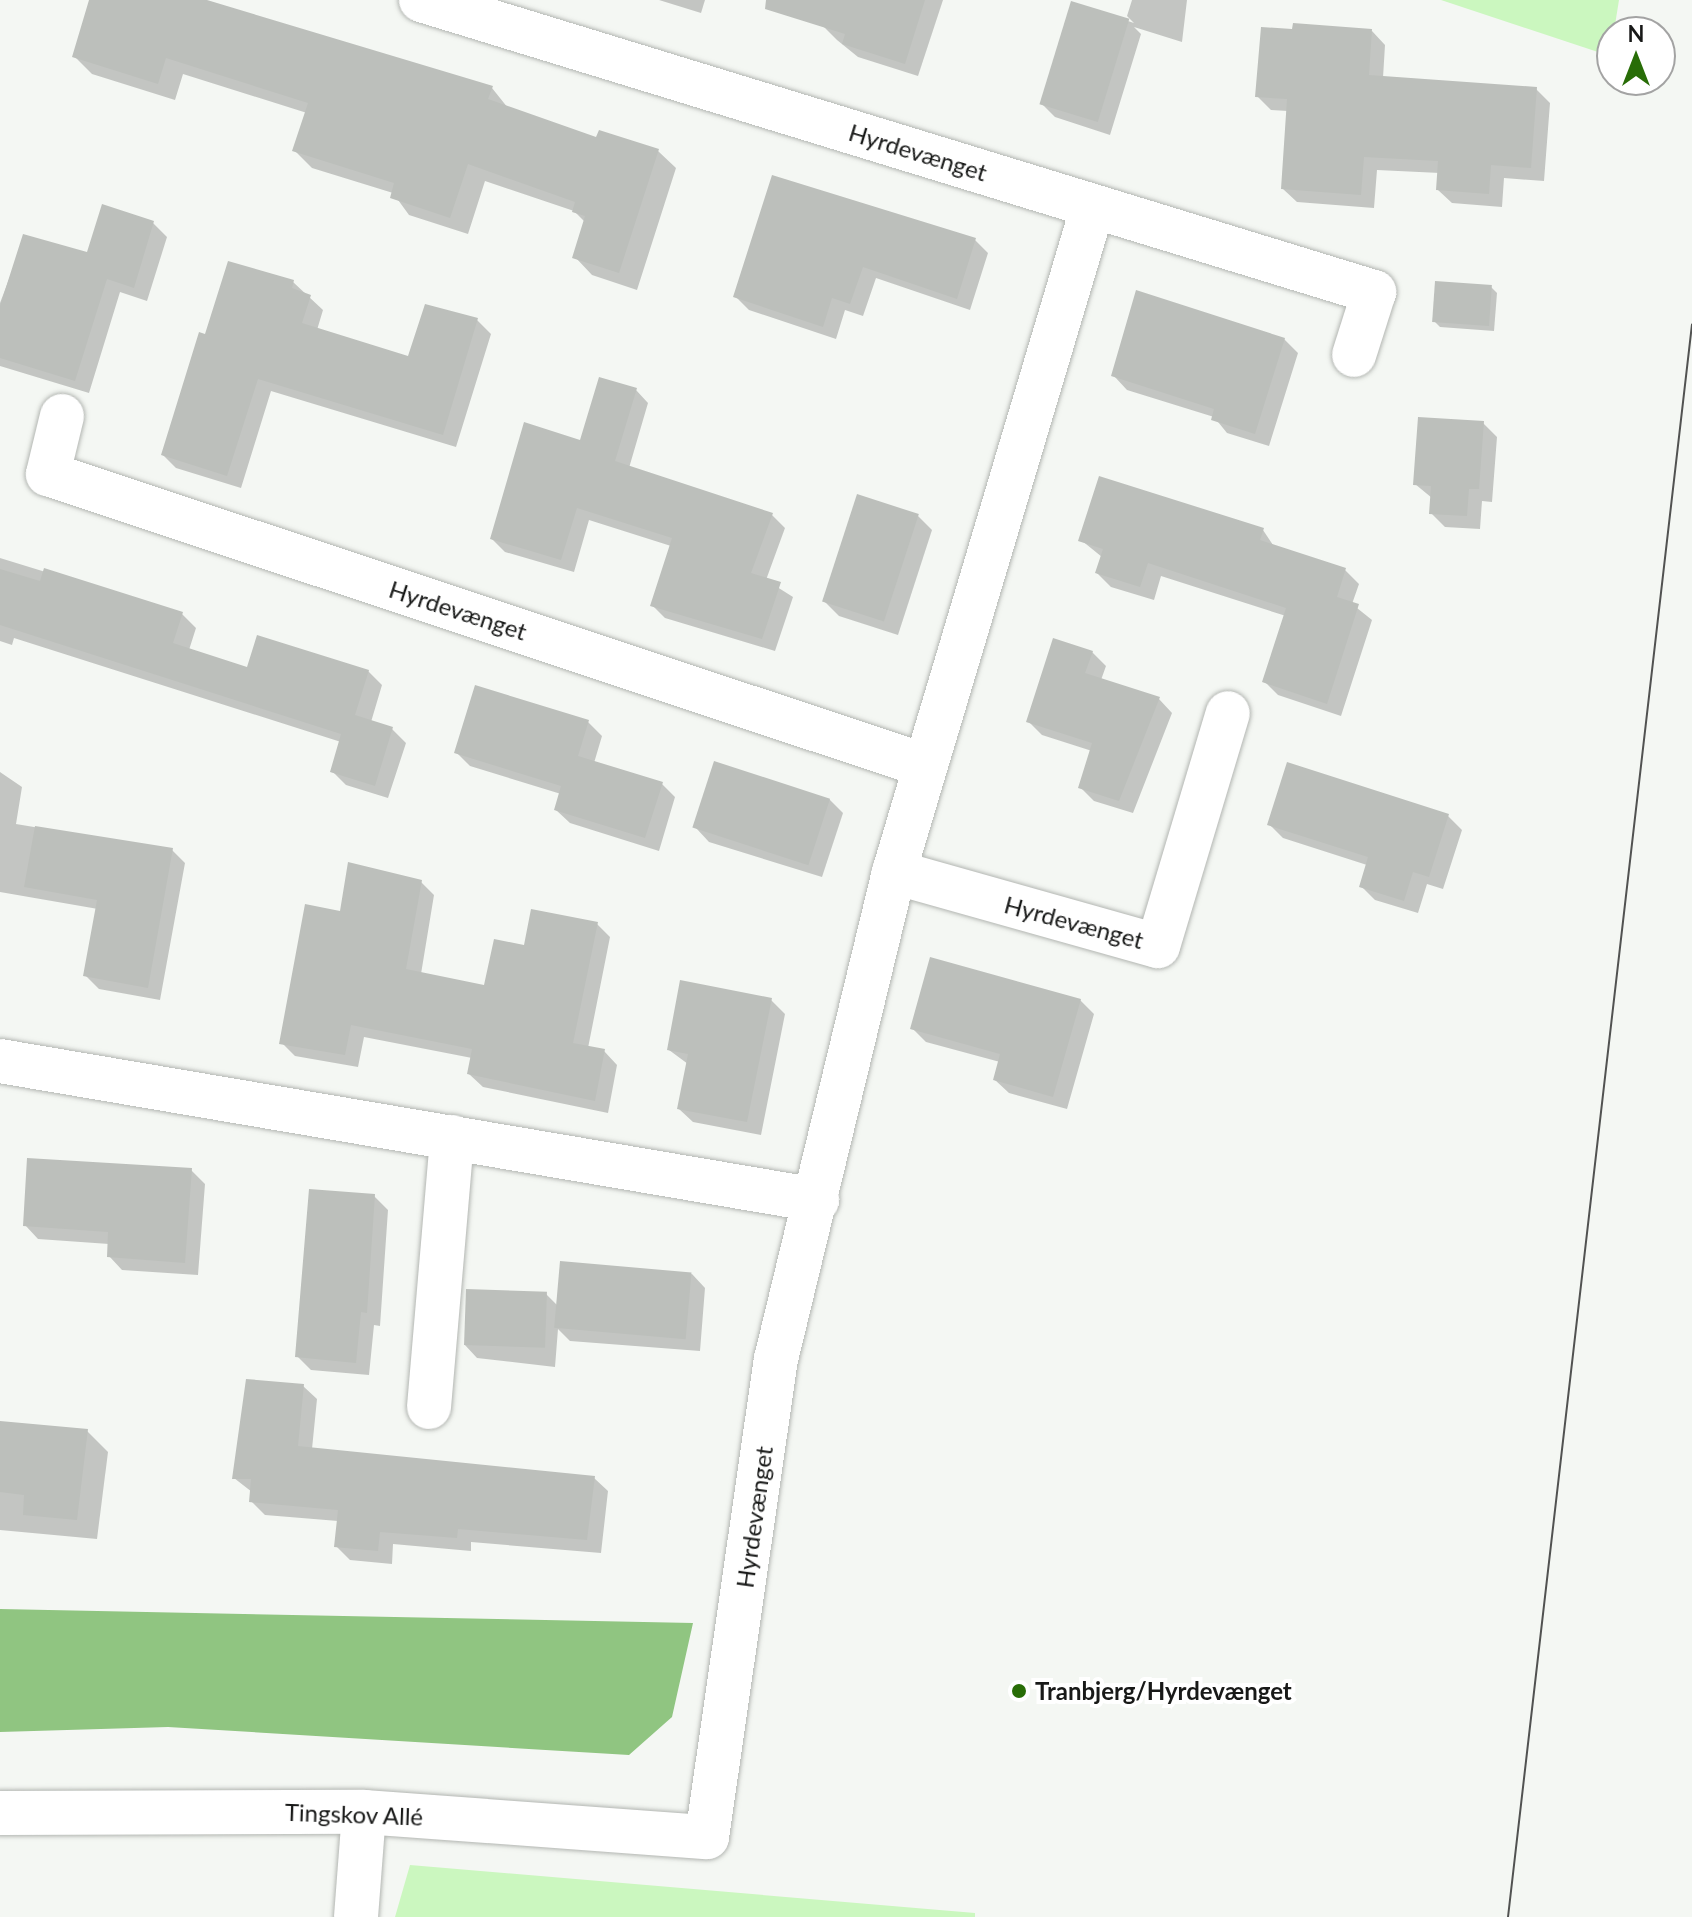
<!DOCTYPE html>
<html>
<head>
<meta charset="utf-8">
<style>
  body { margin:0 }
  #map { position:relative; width:1692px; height:1917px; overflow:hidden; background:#f4f7f3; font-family:Lato,sans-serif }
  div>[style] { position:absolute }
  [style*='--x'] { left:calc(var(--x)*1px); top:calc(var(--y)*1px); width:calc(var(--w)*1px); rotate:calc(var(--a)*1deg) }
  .green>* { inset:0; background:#cbf7bf }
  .forest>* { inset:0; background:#90c581 }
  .shadow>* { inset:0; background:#0003 }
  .building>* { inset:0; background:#bcbfbb; transform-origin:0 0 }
  .roads { filter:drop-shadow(0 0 2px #b3b6b2) drop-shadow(0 0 2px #b3b6b2) }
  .minor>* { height:44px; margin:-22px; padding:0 22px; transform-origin:22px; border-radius:22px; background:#fff }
  .tram>* { height:2px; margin:-1px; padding:0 1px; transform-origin:1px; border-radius:1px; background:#515251 }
  .dots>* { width:22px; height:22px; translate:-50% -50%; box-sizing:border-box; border:4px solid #fff; border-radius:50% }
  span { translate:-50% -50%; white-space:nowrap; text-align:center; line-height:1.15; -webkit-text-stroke:8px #fff; paint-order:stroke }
  .street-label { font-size:24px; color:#181918 }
  .poi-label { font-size:24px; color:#181918; font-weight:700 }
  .left { translate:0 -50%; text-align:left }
  .north { position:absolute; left:1596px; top:16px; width:80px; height:80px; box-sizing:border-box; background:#fff; border:2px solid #a3a3a3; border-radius:50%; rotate:0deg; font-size:22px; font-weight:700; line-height:32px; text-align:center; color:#181918 }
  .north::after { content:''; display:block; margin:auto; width:28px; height:36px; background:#286d07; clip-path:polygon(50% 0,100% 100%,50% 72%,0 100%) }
</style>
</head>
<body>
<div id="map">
  <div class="green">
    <div style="clip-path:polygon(1441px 0,1619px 0,1610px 56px)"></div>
    <div style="clip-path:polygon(410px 1865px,975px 1913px,975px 1917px,395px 1917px)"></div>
  </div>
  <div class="forest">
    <div style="clip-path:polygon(0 1609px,693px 1623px,672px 1717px,629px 1755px,168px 1727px,0 1732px)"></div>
  </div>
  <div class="shadow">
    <div style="clip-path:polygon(91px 0,197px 0,492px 88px,508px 108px,598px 139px,658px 151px,676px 168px,637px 290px,592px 275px,575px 257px,585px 222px,574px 211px,485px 181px,468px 234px,409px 215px,393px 193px,312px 168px,295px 151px,307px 113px,183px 74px,175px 100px,92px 74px,74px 56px)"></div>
    <div style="clip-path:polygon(659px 0,705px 0,701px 13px)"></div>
    <div style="clip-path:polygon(831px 0,943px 0,918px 76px,858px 57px,837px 40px,823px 26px)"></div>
    <div style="clip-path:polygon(1132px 0,1187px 0,1182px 42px,1134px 27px,1141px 34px,1110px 135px,1055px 117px,1041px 103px,1072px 3px,1134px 23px,1127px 16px)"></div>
    <div style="clip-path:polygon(1372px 31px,1385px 45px,1383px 78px,1536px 89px,1550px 103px,1544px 181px,1504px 178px,1502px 207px,1452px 203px,1438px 190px,1440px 173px,1377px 170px,1374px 208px,1297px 202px,1283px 189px,1288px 111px,1271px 110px,1257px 96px)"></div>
    <div style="clip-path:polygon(153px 223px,167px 237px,147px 301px,120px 292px,89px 393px,0 366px,0 303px,25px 237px,88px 254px)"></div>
    <div style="clip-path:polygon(975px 240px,988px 253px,970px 310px,876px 278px,863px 316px,845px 310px,836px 339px,749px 310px,736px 297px)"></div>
    <div style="clip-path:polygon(293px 282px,323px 310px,317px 330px,410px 359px,426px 306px,477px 320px,491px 334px,456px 447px,271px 391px,241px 488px,176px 468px,163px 455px,207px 337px)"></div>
    <div style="clip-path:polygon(1491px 287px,1497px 293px,1494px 331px,1440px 327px,1434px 321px)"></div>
    <div style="clip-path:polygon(1284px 339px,1298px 353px,1269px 446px,1227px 433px,1214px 417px,1127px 390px,1114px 376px)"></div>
    <div style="clip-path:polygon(636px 390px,648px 403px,629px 468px,772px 515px,785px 528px,766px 580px,793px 597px,775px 651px,665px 618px,652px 605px,671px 546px,589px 520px,574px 572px,505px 552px,492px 539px)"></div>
    <div style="clip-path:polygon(1483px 423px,1497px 437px,1492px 502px,1482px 501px,1480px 529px,1445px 527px,1431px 513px,1432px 498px,1415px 484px)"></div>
    <div style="clip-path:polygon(918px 516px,932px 530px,898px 635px,839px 616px,825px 602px)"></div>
    <div style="clip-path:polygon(1263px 530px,1275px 548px,1345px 570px,1359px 584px,1352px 604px,1372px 620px,1341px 716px,1278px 695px,1265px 682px,1286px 616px,1161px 576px,1154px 600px,1111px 587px,1097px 573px,1102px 557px,1081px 540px)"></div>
    <div style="clip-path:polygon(0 558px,182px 614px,196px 628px,189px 650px,248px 669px,368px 671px,382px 685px,371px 722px,392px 729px,406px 743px,388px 798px,346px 785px,332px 771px,341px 742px,14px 638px,12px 645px,0 641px)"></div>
    <div style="clip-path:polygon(1092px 652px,1106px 666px,1101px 680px,1159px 699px,1172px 713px,1133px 813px,1094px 801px,1080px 787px,1092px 751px,1042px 735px,1028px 721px)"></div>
    <div style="clip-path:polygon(588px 722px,602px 736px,594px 763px,662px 784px,675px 797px,659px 851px,570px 823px,556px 810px,561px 794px,470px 766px,456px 752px)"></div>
    <div style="clip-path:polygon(0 772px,22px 787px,16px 824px,172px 850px,185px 863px,160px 1000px,99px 989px,86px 976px,98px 909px,0 892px)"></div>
    <div style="clip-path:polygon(829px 799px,843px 813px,822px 877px,709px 842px,696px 828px)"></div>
    <div style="clip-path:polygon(1448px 816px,1462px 830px,1443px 889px,1427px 884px,1418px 913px,1375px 900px,1361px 886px,1367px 865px,1283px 838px,1269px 824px)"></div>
    <div style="clip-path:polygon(421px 882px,434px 895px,421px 974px,486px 987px,525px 947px,597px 924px,610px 937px,588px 1048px,604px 1051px,617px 1065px,608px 1113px,483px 1087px,469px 1074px,472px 1058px,364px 1037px,358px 1067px,295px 1056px,282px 1043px,341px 914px)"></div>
    <div style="clip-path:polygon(771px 1000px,785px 1014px,761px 1135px,693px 1122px,679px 1109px,688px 1064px,669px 1050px)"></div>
    <div style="clip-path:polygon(1080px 1000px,1094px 1014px,1067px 1109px,1009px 1093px,995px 1080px,1000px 1062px,926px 1042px,912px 1028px)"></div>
    <div style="clip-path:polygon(191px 1170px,205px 1184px,198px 1275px,122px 1270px,109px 1256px,109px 1244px,38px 1239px,25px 1225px)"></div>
    <div style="clip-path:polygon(374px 1196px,388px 1210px,380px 1326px,374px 1325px,369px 1375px,311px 1370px,297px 1356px)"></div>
    <div style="clip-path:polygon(692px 1274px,705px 1288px,700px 1351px,570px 1341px,558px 1329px,555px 1367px,477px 1358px,464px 1344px,546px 1294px,558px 1306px)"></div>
    <div style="clip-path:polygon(303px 1386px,317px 1399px,312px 1449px,594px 1478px,608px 1491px,601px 1553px,471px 1542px,471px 1551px,393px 1544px,392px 1564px,350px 1560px,336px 1546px,338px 1521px,265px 1515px,251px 1501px,252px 1492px,234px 1478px)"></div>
    <div style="clip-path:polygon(0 1423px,87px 1431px,108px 1452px,97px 1539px,0 1530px)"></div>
  </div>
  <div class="building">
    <div style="clip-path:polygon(89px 0,207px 0,493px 86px,488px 99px,596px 137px,599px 130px,659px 149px,619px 273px,572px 258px,585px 216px,572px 212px,575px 202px,468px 164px,450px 218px,390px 198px,394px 183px,292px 151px,308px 103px,166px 58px,158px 84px,72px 57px)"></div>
    <div style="clip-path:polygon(766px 0,925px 0,905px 64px,842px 44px,845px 34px,765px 9px)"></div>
    <div style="left:1071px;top:1px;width:61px;height:108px;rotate:17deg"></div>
    <div style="clip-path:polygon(1293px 23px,1372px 29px,1369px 75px,1537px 87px,1531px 168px,1491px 165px,1489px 194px,1436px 190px,1438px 161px,1364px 157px,1361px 195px,1281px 189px,1287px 99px,1255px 97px,1261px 27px,1292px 29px)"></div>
    <div style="clip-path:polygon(772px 175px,976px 238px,957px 299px,863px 267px,850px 304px,832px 298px,823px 327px,733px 297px)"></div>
    <div style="clip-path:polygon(102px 204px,154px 221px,134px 288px,107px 279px,75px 381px,0 358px,0 306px,23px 234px,87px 252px)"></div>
    <div style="clip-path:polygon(228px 261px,294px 280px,292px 288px,311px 295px,302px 323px,408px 356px,425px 304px,478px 318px,443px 435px,258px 379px,227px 476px,161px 455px,199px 332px,205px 334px)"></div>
    <div style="left:1435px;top:281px;width:57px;height:41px;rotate:4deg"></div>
    <div style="clip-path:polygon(1136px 290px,1285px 338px,1255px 434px,1211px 420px,1214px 409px,1111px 376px)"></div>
    <div style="clip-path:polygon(599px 377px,637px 388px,615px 461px,773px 513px,751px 573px,781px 582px,762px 639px,650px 606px,672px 538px,577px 508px,561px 560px,490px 539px,524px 422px,580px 440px)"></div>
    <div style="clip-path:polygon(1418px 417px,1484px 421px,1479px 489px,1469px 489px,1467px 516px,1429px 514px,1431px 486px,1413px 485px)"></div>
    <div style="clip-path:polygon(1099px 476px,1264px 528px,1260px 540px,1346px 568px,1337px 597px,1359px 604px,1327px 704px,1262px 682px,1286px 608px,1148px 563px,1140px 587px,1095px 573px,1103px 549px,1078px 541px)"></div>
    <div style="left:857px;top:494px;width:65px;height:113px;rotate:18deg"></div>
    <div style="clip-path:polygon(44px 568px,183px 612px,173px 643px,247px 667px,257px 635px,369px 670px,355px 715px,393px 727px,375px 786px,330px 772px,341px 734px,0 625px,0 569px,40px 581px)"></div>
    <div style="clip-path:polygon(1053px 638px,1093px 651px,1085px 673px,1160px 697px,1119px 801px,1078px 788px,1092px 743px,1026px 722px)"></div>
    <div style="clip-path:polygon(475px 685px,589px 720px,578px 756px,663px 782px,645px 838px,554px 810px,561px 786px,454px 753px)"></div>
    <div style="left:714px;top:761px;width:122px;height:70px;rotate:18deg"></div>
    <div style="clip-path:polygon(1287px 762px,1449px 814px,1429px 877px,1413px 872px,1404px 901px,1359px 887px,1368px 857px,1267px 825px)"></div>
    <div style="clip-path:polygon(35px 826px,173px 848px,148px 988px,83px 976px,97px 900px,24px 887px)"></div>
    <div style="clip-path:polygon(348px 862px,422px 880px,406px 969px,484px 985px,494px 939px,524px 945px,531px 909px,598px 922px,573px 1043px,605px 1049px,595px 1101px,467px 1074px,472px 1049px,351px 1025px,345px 1055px,279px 1044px,305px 904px,340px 911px)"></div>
    <div style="clip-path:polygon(930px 957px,1081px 999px,1053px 1097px,993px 1080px,1000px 1054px,910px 1029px)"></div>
    <div style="clip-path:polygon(680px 980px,772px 998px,747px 1122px,677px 1109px,688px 1054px,667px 1050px)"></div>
    <div style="clip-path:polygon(27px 1158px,192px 1168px,185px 1263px,107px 1257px,108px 1232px,23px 1226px)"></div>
    <div style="clip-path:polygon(309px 1189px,375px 1194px,367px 1313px,361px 1312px,356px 1363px,295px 1357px)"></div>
    <div style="left:560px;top:1261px;width:132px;height:67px;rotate:5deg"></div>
    <div style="left:466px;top:1289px;width:81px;height:56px;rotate:2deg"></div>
    <div style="clip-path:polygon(246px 1379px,304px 1384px,298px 1446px,595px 1476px,587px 1540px,458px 1529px,457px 1538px,380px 1532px,378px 1551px,334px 1547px,338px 1510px,249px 1502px,251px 1479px,232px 1479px)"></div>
    <div style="clip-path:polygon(0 1421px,88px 1429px,77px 1520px,23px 1515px,24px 1495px,0 1492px)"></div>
  </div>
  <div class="roads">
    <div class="minor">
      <div style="--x:421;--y:0;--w:997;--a:17.04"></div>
      <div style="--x:1374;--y:292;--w:66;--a:107.6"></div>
      <div style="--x:62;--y:416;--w:60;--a:103.6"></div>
      <div style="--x:48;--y:474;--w:922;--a:18.4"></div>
      <div style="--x:894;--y:872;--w:274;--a:15.7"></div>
      <div style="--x:1158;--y:946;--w:243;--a:-73.3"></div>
      <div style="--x:0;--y:1061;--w:829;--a:9.66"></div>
      <div style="--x:429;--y:1407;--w:271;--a:-85.1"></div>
      <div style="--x:0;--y:1813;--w:364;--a:-0.2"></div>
      <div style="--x:364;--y:1812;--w:344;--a:4.2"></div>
      <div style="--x:707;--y:1837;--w:483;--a:-81.8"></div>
      <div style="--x:776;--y:1359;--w:501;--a:-76.38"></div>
      <div style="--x:894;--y:872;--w:695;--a:-73.36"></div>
      <div style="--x:356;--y:1917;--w:105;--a:-85.6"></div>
    </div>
  </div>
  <div class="tram">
    <div style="--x:1508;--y:1917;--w:1603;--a:-83.41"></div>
  </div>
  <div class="dots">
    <div style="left:1019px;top:1691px;background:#286d07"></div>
  </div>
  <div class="street-label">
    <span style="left:918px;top:152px;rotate:17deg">Hyrdevænget</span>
    <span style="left:458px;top:610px;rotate:18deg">Hyrdevænget</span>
    <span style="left:1074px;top:922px;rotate:15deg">Hyrdevænget</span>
    <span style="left:754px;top:1517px;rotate:-82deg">Hyrdevænget</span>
    <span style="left:354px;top:1814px;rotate:2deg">Tingskov Allé</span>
  </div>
  <div class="poi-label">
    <span class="left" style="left:1035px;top:1691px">Tranbjerg/Hyrdevænget</span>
  </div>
  <div class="north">N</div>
</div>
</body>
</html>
